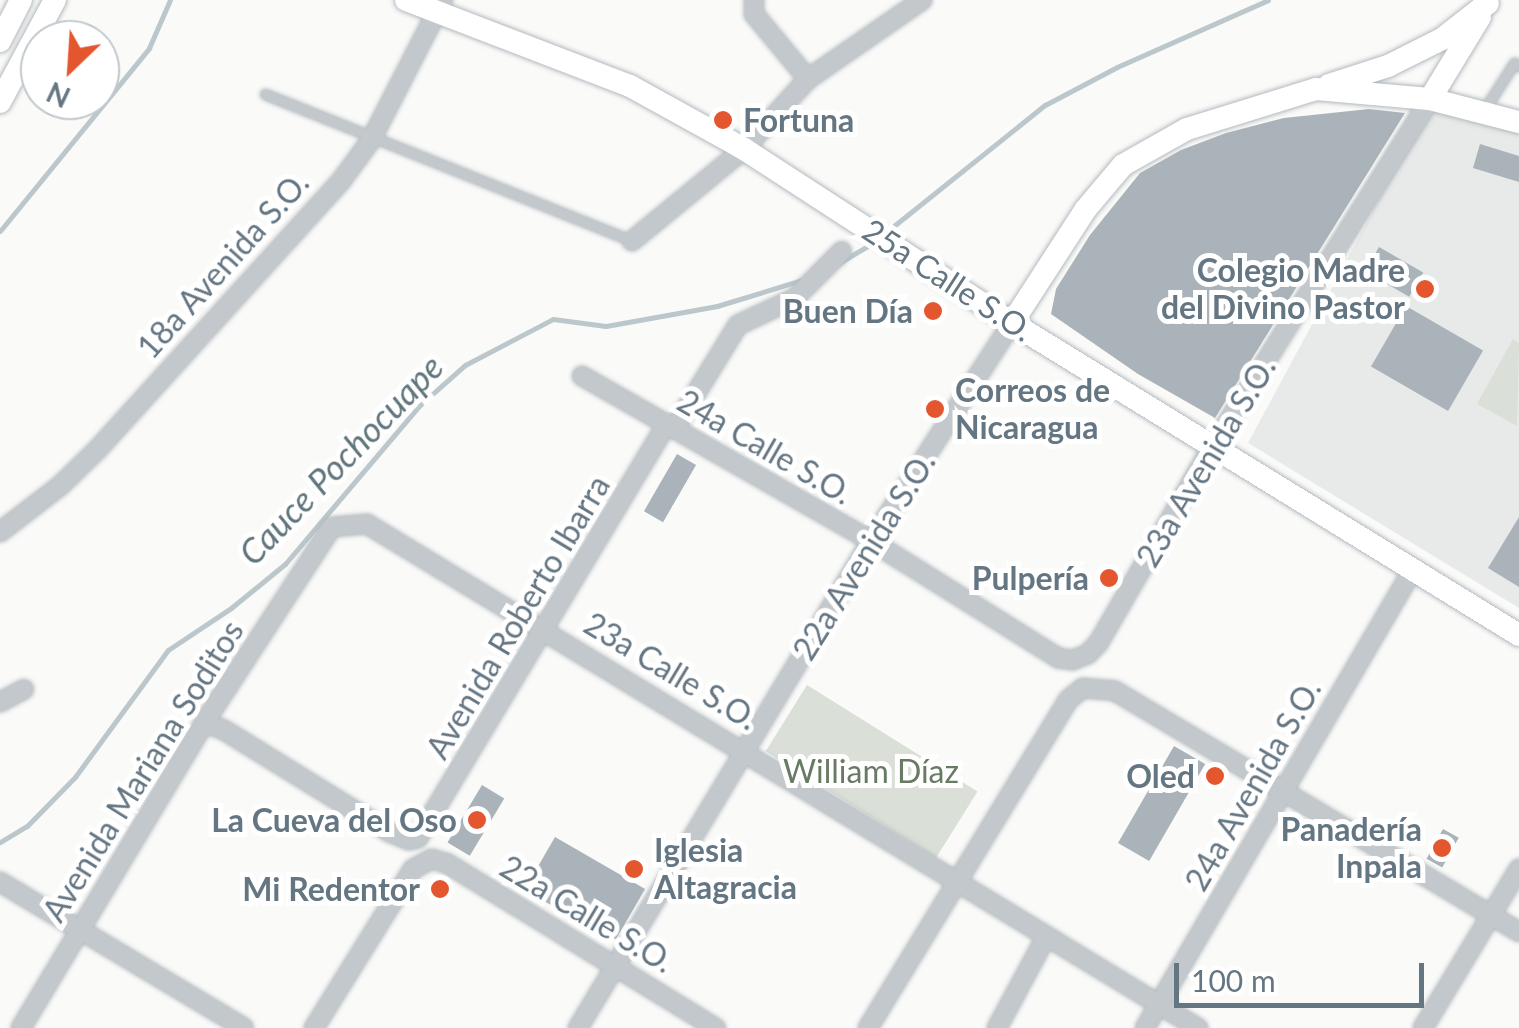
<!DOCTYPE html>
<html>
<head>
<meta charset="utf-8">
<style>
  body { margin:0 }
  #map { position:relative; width:1519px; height:1028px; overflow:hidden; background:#fafaf8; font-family:Lato,sans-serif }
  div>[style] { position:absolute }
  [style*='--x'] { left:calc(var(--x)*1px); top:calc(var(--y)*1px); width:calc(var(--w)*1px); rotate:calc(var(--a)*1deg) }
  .built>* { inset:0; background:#e8e9e9 }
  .green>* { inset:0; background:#dadfd7; transform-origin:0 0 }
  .stream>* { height:5px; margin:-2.5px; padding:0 2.5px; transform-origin:2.5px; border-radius:2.5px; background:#bbc7cb }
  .building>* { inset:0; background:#aab3b9; transform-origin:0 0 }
  .roads { filter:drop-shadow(0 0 2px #b3babf) drop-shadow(0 0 2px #b3babf) }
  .lane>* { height:9px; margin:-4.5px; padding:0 4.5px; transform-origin:4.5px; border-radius:4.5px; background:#c3c8cc }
  .street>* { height:18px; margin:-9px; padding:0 9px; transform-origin:9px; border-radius:9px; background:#c3c8cc }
  .secondary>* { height:22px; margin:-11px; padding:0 11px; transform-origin:11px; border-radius:11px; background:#fff }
  .dots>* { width:28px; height:28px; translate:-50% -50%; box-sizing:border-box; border:5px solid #fff; border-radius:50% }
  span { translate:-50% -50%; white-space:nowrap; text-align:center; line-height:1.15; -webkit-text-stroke:10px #fff; paint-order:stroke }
  .poi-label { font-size:32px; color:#657683; font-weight:700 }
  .left { translate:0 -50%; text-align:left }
  .right { translate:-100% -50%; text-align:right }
  .street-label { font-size:32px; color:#657683 }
  .park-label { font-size:32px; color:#687a64 }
  .water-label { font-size:35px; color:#60757c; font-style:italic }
  .north { position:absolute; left:20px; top:20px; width:100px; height:100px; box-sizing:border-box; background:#fff; border:2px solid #c1c8cd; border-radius:50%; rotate:205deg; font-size:28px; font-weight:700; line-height:40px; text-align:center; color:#657683 }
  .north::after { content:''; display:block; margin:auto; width:35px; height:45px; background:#e4572e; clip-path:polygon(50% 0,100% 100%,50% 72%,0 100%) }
  .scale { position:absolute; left:1174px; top:963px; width:250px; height:45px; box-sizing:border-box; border:5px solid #657683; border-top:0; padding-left:12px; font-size:30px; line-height:35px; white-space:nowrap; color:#657683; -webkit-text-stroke:8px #fff; paint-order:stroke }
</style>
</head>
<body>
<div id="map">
  <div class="built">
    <div style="clip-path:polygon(1430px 105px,1519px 134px,1519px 608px,1248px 443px)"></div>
  </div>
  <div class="green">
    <div style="clip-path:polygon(1513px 339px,1519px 343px,1517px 426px,1477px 404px)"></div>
    <div style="left:807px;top:685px;width:201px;height:78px;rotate:32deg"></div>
  </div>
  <div class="stream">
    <div style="--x:0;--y:231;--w:236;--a:-50.8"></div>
    <div style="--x:149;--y:48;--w:52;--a:-66.4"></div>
    <div style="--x:885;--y:233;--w:205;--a:-38.7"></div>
    <div style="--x:1045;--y:105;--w:81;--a:-27.8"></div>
    <div style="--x:1117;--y:67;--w:165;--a:-23.9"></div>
    <div style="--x:839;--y:263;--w:43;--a:-30.7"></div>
    <div style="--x:0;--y:842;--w:31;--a:-31"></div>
    <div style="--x:27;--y:826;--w:69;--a:-45.6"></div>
    <div style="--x:75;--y:777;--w:157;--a:-53.8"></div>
    <div style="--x:168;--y:650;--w:76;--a:-33.7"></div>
    <div style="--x:231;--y:608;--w:70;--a:-39.2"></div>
    <div style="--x:285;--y:564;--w:209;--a:-49.7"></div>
    <div style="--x:420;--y:405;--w:60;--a:-41.6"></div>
    <div style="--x:465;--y:365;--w:99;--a:-27.6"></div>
    <div style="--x:553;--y:319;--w:53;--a:7.5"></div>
    <div style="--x:606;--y:326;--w:113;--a:-10.2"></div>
    <div style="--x:717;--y:306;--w:89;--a:-17"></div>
  </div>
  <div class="building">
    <div style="clip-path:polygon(1369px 109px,1405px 113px,1215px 418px,1138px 374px,1051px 314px,1056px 289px,1090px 235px,1140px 173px,1181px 150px,1226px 133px,1284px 118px)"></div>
    <div style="clip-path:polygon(1480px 144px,1519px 156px,1519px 182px,1473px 168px)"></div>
    <div style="left:1379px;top:247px;width:51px;height:28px;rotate:30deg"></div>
    <div style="left:1406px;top:306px;width:89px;height:70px;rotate:30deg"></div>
    <div style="left:677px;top:454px;width:22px;height:66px;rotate:30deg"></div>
    <div style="clip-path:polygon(1519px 517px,1519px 587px,1488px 568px)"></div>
    <div style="left:1174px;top:746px;width:36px;height:112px;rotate:30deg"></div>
    <div style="left:482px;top:785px;width:26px;height:67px;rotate:31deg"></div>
    <div style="left:1443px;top:829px;width:18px;height:34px;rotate:29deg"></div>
    <div style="left:555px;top:837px;width:104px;height:61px;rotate:30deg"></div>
  </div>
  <div class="roads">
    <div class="lane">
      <div style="--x:265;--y:94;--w:395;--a:21.8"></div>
      <div style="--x:1484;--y:110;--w:56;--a:-57.4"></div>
      <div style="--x:1514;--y:63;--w:6;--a:31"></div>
    </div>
    <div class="street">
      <div style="--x:754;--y:0;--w:14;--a:90"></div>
      <div style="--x:754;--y:14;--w:85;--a:50.3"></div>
      <div style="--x:632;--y:241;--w:145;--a:-39.4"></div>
      <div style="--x:744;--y:149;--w:95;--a:-47.6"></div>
      <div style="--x:808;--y:79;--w:139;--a:-34.7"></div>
      <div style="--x:582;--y:376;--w:333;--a:29.7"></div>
      <div style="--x:871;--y:541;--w:221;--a:32"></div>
      <div style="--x:1058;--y:658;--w:15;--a:8"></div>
      <div style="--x:1073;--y:660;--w:16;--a:-22"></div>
      <div style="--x:1088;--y:654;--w:16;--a:-47"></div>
      <div style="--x:1099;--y:642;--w:229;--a:-59.9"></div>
      <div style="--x:1214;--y:444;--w:407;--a:-57.9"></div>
      <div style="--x:674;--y:429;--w:122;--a:-58.4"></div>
      <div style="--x:738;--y:325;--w:63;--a:-25.3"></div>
      <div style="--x:795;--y:298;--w:66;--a:-45"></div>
      <div style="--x:0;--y:532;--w:77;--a:-37.6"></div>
      <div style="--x:61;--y:485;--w:52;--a:-44.2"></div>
      <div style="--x:98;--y:449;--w:362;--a:-47.8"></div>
      <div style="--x:341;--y:181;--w:51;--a:-53.8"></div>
      <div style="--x:371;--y:140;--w:157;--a:-62.8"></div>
      <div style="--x:0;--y:702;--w:27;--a:-28"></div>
      <div style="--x:204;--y:723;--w:21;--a:19"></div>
      <div style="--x:224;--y:730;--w:194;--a:31.7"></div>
      <div style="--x:389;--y:832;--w:22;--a:22"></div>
      <div style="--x:409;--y:840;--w:9;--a:-13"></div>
      <div style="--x:418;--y:838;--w:482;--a:-59"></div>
      <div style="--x:0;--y:882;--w:284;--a:30.9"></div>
      <div style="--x:21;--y:1028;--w:356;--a:-59"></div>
      <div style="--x:204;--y:723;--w:234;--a:-56.9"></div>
      <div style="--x:332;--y:527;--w:35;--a:-5"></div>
      <div style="--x:367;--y:524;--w:972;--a:31.24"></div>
      <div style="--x:314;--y:1028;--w:187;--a:-58.1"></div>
      <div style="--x:413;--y:869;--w:21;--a:-28"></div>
      <div style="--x:432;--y:859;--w:17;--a:17"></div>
      <div style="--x:448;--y:864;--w:314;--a:31.5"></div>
      <div style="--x:578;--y:1028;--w:568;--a:-58.97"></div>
      <div style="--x:871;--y:541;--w:260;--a:-57.1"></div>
      <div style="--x:868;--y:1028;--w:384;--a:-58.6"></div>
      <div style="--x:1068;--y:700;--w:19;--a:-39"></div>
      <div style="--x:1083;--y:688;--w:32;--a:5"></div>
      <div style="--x:1115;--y:691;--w:470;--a:30.8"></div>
      <div style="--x:997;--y:1028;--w:103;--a:-61.7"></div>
      <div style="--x:1145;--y:1028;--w:529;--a:-59.7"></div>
      <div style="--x:1423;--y:1028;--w:186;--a:-58.9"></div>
    </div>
    <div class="secondary">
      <div style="--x:406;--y:0;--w:240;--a:21"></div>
      <div style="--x:630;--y:86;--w:130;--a:28.9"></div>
      <div style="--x:744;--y:149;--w:320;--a:33"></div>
      <div style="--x:1012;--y:323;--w:595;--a:31.61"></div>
      <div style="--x:0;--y:41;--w:46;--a:-62.9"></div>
      <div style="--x:1329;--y:85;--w:62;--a:-17.9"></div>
      <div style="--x:1388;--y:66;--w:60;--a:-26.6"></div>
      <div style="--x:1442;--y:39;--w:58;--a:-38"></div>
      <div style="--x:1430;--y:99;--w:96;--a:-58.6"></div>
      <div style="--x:0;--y:102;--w:116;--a:-61.7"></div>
      <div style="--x:1012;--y:323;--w:135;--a:-57.1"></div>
      <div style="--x:1085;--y:210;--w:59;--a:-49.8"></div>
      <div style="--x:1123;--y:165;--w:73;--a:-29.4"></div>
      <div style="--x:1187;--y:129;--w:135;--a:-17.2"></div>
      <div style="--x:1316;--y:89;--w:114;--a:5"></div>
      <div style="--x:1430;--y:99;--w:92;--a:14.5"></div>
    </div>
  </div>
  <div class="dots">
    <div style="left:723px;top:120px;background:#e4572e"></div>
    <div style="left:1425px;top:289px;background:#e4572e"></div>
    <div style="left:933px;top:311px;background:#e4572e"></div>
    <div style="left:935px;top:409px;background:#e4572e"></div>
    <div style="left:1109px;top:578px;background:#e4572e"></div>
    <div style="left:1215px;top:776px;background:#e4572e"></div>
    <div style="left:477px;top:820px;background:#e4572e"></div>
    <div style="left:1442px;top:848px;background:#e4572e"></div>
    <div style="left:634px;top:869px;background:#e4572e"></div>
    <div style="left:440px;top:889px;background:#e4572e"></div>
  </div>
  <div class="poi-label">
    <span class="left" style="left:743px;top:120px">Fortuna</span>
    <span class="right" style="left:1405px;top:289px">Colegio Madre<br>del Divino Pastor</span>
    <span class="right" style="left:913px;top:311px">Buen Día</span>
    <span class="left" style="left:955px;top:409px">Correos de<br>Nicaragua</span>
    <span class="right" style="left:1089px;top:578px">Pulpería</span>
    <span class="right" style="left:1195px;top:776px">Oled</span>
    <span class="right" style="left:457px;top:820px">La Cueva del Oso</span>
    <span class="right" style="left:1422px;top:848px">Panadería<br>Inpala</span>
    <span class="left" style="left:654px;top:869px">Iglesia<br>Altagracia</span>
    <span class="right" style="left:420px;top:889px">Mi Redentor</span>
  </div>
  <div class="street-label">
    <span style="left:223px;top:265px;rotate:-48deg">18a Avenida S.O.</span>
    <span style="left:948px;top:280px;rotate:33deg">25a Calle S.O.</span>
    <span style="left:765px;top:447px;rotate:30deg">24a Calle S.O.</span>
    <span style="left:1206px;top:462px;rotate:-59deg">23a Avenida S.O.</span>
    <span style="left:864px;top:556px;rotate:-58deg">22a Avenida S.O.</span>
    <span style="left:518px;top:617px;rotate:-59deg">Avenida Roberto Ibarra</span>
    <span style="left:671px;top:671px;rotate:31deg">23a Calle S.O.</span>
    <span style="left:143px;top:771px;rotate:-58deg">Avenida Mariana Soditos</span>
    <span style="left:1253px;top:785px;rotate:-60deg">24a Avenida S.O.</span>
    <span style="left:587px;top:914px;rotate:31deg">22a Calle S.O.</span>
  </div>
  <div class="park-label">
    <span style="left:871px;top:771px">William Díaz</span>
  </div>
  <div class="water-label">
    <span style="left:340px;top:459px;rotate:-46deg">Cauce Pochocuape</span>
  </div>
  <div class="north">N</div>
  <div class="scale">100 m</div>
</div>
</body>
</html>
